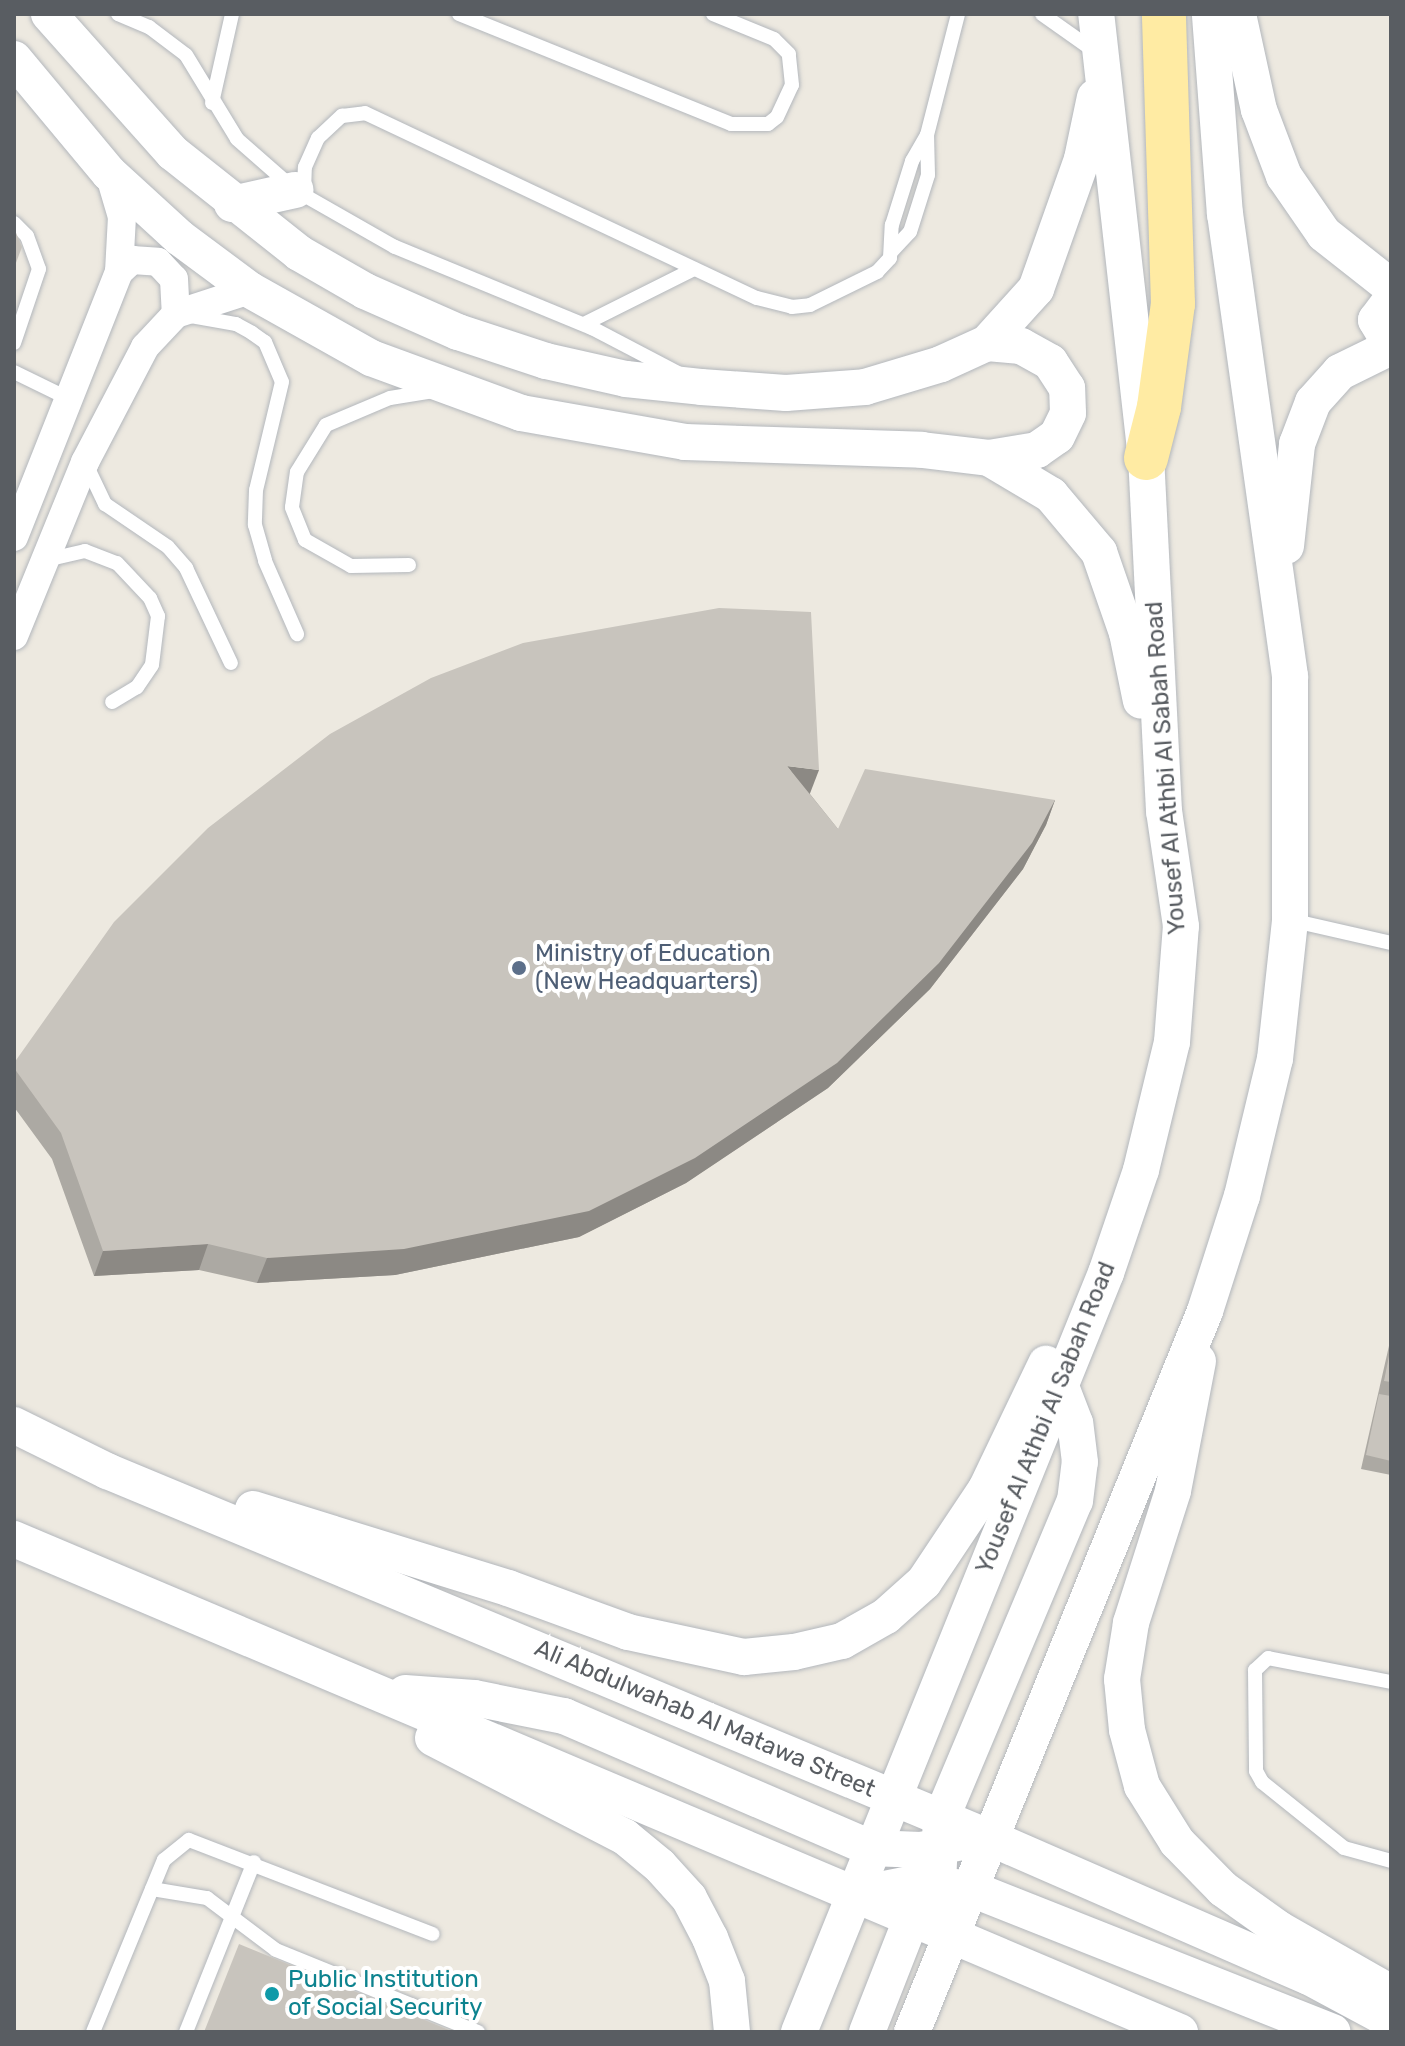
<!DOCTYPE html>
<html>
<head>
<meta charset="utf-8">
<style>
  body { margin:0 }
  #map { position:relative; width:1405px; height:2046px; overflow:hidden; background:#ede9e0; font-family:Rubik,sans-serif }
  div>[style] { position:absolute }
  [style*='--x'] { left:calc(var(--x)*1px); top:calc(var(--y)*1px); width:calc(var(--w)*1px); rotate:calc(var(--a)*1deg) }
  .roads { filter:drop-shadow(0 0 2px #b3b7bc) drop-shadow(0 0 2px #b3b7bc) }
  .service>* { height:14px; margin:-7px; padding:0 7px; transform-origin:7px; border-radius:7px; background:#fff }
  .minor>* { height:28px; margin:-14px; padding:0 14px; transform-origin:14px; border-radius:14px; background:#fff }
  .tertiary>* { height:36px; margin:-18px; padding:0 18px; transform-origin:18px; border-radius:18px; background:#fff }
  .primary>* { height:44px; margin:-22px; padding:0 22px; transform-origin:22px; border-radius:22px; background:#ffeba3 }
  .wall>* { inset:0; background:#aca9a3 }
  .shaded-wall>* { inset:0; background:#8c8984 }
  .building>* { inset:0; background:#c8c4bd }
  .dots>* { width:22px; height:22px; translate:-50% -50%; box-sizing:border-box; border:4px solid #fff; border-radius:50% }
  span { translate:-50% -50%; white-space:nowrap; text-align:center; line-height:1.15; -webkit-text-stroke:8px #fff; paint-order:stroke }
  .street-label { font-size:24px; color:#595d62 }
  .service-label { font-size:24px; color:#4e5e75 }
  .left { translate:0 -50%; text-align:left }
  .culture-label { font-size:24px; color:#0d838f }
  .frame { position:absolute; inset:0; border:16px solid #595d62; pointer-events:none }
</style>
</head>
<body>
<div id="map">
  <div class="roads">
    <div class="service">
      <div style="--x:118;--y:14;--w:34;--a:23"></div>
      <div style="--x:149;--y:27;--w:46;--a:37.1"></div>
      <div style="--x:186;--y:55;--w:98;--a:58.7"></div>
      <div style="--x:237;--y:139;--w:77;--a:41.3"></div>
      <div style="--x:295;--y:190;--w:115;--a:29.7"></div>
      <div style="--x:395;--y:247;--w:213;--a:22.4"></div>
      <div style="--x:592;--y:328;--w:99;--a:27.6"></div>
      <div style="--x:459;--y:14;--w:293;--a:22"></div>
      <div style="--x:731;--y:124;--w:37;--a:0"></div>
      <div style="--x:768;--y:124;--w:11;--a:-38"></div>
      <div style="--x:777;--y:117;--w:35;--a:-65"></div>
      <div style="--x:792;--y:85;--w:31;--a:-96"></div>
      <div style="--x:789;--y:54;--w:21;--a:-135"></div>
      <div style="--x:774;--y:39;--w:66;--a:-157.7"></div>
      <div style="--x:1042;--y:14;--w:67;--a:35.3"></div>
      <div style="--x:212;--y:103;--w:91;--a:-77.3"></div>
      <div style="--x:304;--y:192;--w:25;--a:-88"></div>
      <div style="--x:305;--y:167;--w:32;--a:-66"></div>
      <div style="--x:318;--y:138;--w:33;--a:-43"></div>
      <div style="--x:342;--y:116;--w:23;--a:-7"></div>
      <div style="--x:365;--y:113;--w:433;--a:25.3"></div>
      <div style="--x:757;--y:298;--w:36;--a:14"></div>
      <div style="--x:792;--y:307;--w:18;--a:-6"></div>
      <div style="--x:810;--y:305;--w:75;--a:-26.2"></div>
      <div style="--x:877;--y:272;--w:19;--a:-47"></div>
      <div style="--x:890;--y:258;--w:33;--a:-87"></div>
      <div style="--x:892;--y:225;--w:67;--a:-72.6"></div>
      <div style="--x:912;--y:161;--w:30;--a:-60"></div>
      <div style="--x:927;--y:135;--w:125;--a:-75.6"></div>
      <div style="--x:14;--y:223;--w:18;--a:45"></div>
      <div style="--x:27;--y:236;--w:35;--a:70"></div>
      <div style="--x:39;--y:269;--w:78;--a:108.7"></div>
      <div style="--x:892;--y:251;--w:26;--a:-47"></div>
      <div style="--x:910;--y:232;--w:60;--a:-72.5"></div>
      <div style="--x:928;--y:175;--w:40;--a:-91.4"></div>
      <div style="--x:191;--y:316;--w:46;--a:10.1"></div>
      <div style="--x:236;--y:324;--w:18;--a:29"></div>
      <div style="--x:252;--y:333;--w:16;--a:35"></div>
      <div style="--x:265;--y:342;--w:43;--a:67"></div>
      <div style="--x:282;--y:382;--w:111;--a:103.5"></div>
      <div style="--x:256;--y:490;--w:35;--a:92"></div>
      <div style="--x:255;--y:525;--w:37;--a:74"></div>
      <div style="--x:265;--y:561;--w:80;--a:66.3"></div>
      <div style="--x:584;--y:324;--w:123;--a:-26.6"></div>
      <div style="--x:14;--y:372;--w:61;--a:26.1"></div>
      <div style="--x:85;--y:462;--w:47;--a:64.5"></div>
      <div style="--x:105;--y:504;--w:76;--a:34.3"></div>
      <div style="--x:168;--y:547;--w:28;--a:49"></div>
      <div style="--x:186;--y:568;--w:105;--a:64.7"></div>
      <div style="--x:46;--y:560;--w:40;--a:-13"></div>
      <div style="--x:85;--y:551;--w:34;--a:21"></div>
      <div style="--x:117;--y:563;--w:48;--a:46.7"></div>
      <div style="--x:150;--y:598;--w:20;--a:66"></div>
      <div style="--x:158;--y:616;--w:49;--a:97"></div>
      <div style="--x:152;--y:665;--w:27;--a:124"></div>
      <div style="--x:137;--y:687;--w:29;--a:149"></div>
      <div style="--x:409;--y:565;--w:58;--a:179"></div>
      <div style="--x:351;--y:566;--w:53;--a:-150.5"></div>
      <div style="--x:305;--y:540;--w:35;--a:-112"></div>
      <div style="--x:292;--y:507;--w:35;--a:-82"></div>
      <div style="--x:297;--y:472;--w:55;--a:-58.3"></div>
      <div style="--x:326;--y:425;--w:69;--a:-22.9"></div>
      <div style="--x:390;--y:398;--w:44;--a:-9.2"></div>
      <div style="--x:1290;--y:920;--w:104;--a:12.8"></div>
      <div style="--x:1391;--y:1682;--w:125;--a:-169"></div>
      <div style="--x:1268;--y:1658;--w:18;--a:137"></div>
      <div style="--x:1255;--y:1670;--w:101;--a:89.4"></div>
      <div style="--x:1256;--y:1771;--w:13;--a:61"></div>
      <div style="--x:1262;--y:1782;--w:105;--a:38.8"></div>
      <div style="--x:1344;--y:1848;--w:49;--a:15.5"></div>
      <div style="--x:152;--y:1889;--w:56;--a:9.3"></div>
      <div style="--x:207;--y:1898;--w:86;--a:37"></div>
      <div style="--x:276;--y:1950;--w:218;--a:22.1"></div>
      <div style="--x:93;--y:2032;--w:186;--a:-67.6"></div>
      <div style="--x:164;--y:1860;--w:32;--a:-39"></div>
      <div style="--x:189;--y:1840;--w:261;--a:21.1"></div>
      <div style="--x:186;--y:2032;--w:183;--a:-68.2"></div>
    </div>
    <div class="minor">
      <div style="--x:119;--y:272;--w:18;--a:-43"></div>
      <div style="--x:132;--y:260;--w:26;--a:4"></div>
      <div style="--x:158;--y:262;--w:23;--a:47"></div>
      <div style="--x:174;--y:279;--w:35;--a:87"></div>
      <div style="--x:14;--y:537;--w:285;--a:-68.4"></div>
      <div style="--x:119;--y:272;--w:55;--a:-86.9"></div>
      <div style="--x:122;--y:217;--w:46;--a:-106.5"></div>
      <div style="--x:14;--y:636;--w:188;--a:-67.8"></div>
      <div style="--x:85;--y:462;--w:130;--a:-62.4"></div>
      <div style="--x:145;--y:347;--w:45;--a:-46.8"></div>
      <div style="--x:176;--y:314;--w:78;--a:-18"></div>
    </div>
    <div class="tertiary">
      <div style="--x:49;--y:14;--w:186;--a:48.3"></div>
      <div style="--x:173;--y:153;--w:161;--a:38.4"></div>
      <div style="--x:299;--y:253;--w:76;--a:29.9"></div>
      <div style="--x:365;--y:291;--w:102;--a:23.8"></div>
      <div style="--x:458;--y:332;--w:93;--a:18.2"></div>
      <div style="--x:546;--y:361;--w:82;--a:12.7"></div>
      <div style="--x:626;--y:379;--w:75;--a:6.1"></div>
      <div style="--x:701;--y:387;--w:85;--a:4"></div>
      <div style="--x:786;--y:393;--w:79;--a:-4.3"></div>
      <div style="--x:865;--y:387;--w:79;--a:-16.8"></div>
      <div style="--x:941;--y:364;--w:51;--a:-24.5"></div>
      <div style="--x:987;--y:343;--w:73;--a:-47.8"></div>
      <div style="--x:1036;--y:289;--w:138;--a:-70.5"></div>
      <div style="--x:1082;--y:159;--w:63;--a:-78.2"></div>
      <div style="--x:1238;--y:14;--w:98;--a:77.7"></div>
      <div style="--x:1259;--y:110;--w:71;--a:69.3"></div>
      <div style="--x:1284;--y:176;--w:70;--a:55.4"></div>
      <div style="--x:1324;--y:234;--w:85;--a:38.3"></div>
      <div style="--x:14;--y:59;--w:148;--a:50.2"></div>
      <div style="--x:109;--y:173;--w:96;--a:42.5"></div>
      <div style="--x:180;--y:238;--w:87;--a:36.6"></div>
      <div style="--x:250;--y:290;--w:139;--a:29.3"></div>
      <div style="--x:371;--y:358;--w:160;--a:20.1"></div>
      <div style="--x:521;--y:413;--w:167;--a:10"></div>
      <div style="--x:685;--y:442;--w:237;--a:1.9"></div>
      <div style="--x:922;--y:450;--w:67;--a:6.8"></div>
      <div style="--x:989;--y:458;--w:49;--a:-9.5"></div>
      <div style="--x:1037;--y:450;--w:24;--a:-35"></div>
      <div style="--x:1057;--y:436;--w:25;--a:-64"></div>
      <div style="--x:1068;--y:413;--w:25;--a:-92"></div>
      <div style="--x:1067;--y:388;--w:31;--a:-123"></div>
      <div style="--x:1050;--y:362;--w:33;--a:-151"></div>
      <div style="--x:1021;--y:346;--w:34;--a:-175"></div>
      <div style="--x:232;--y:204;--w:65;--a:-12.5"></div>
      <div style="--x:1391;--y:300;--w:25;--a:127"></div>
      <div style="--x:1376;--y:320;--w:29;--a:59"></div>
      <div style="--x:989;--y:458;--w:72;--a:30.8"></div>
      <div style="--x:1051;--y:495;--w:75;--a:49.9"></div>
      <div style="--x:1099;--y:552;--w:86;--a:70.9"></div>
      <div style="--x:1127;--y:633;--w:69;--a:78.4"></div>
      <div style="--x:1286;--y:546;--w:103;--a:-83.8"></div>
      <div style="--x:1297;--y:444;--w:45;--a:-69.1"></div>
      <div style="--x:1313;--y:402;--w:40;--a:-48"></div>
      <div style="--x:1340;--y:372;--w:57;--a:-26.1"></div>
      <div style="--x:1198;--y:1361;--w:132;--a:100.9"></div>
      <div style="--x:1173;--y:1491;--w:139;--a:107.7"></div>
      <div style="--x:1131;--y:1623;--w:57;--a:99.1"></div>
      <div style="--x:1122;--y:1679;--w:51;--a:84.4"></div>
      <div style="--x:1127;--y:1730;--w:58;--a:75"></div>
      <div style="--x:1142;--y:1786;--w:66;--a:58"></div>
      <div style="--x:1177;--y:1842;--w:66;--a:45.6"></div>
      <div style="--x:1223;--y:1889;--w:69;--a:35.5"></div>
      <div style="--x:1279;--y:1929;--w:129;--a:29.7"></div>
      <div style="--x:14;--y:1425;--w:104;--a:26.3"></div>
      <div style="--x:107;--y:1471;--w:954;--a:22.56"></div>
      <div style="--x:988;--y:1837;--w:350;--a:23.6"></div>
      <div style="--x:1309;--y:1977;--w:93;--a:28.2"></div>
      <div style="--x:253;--y:1509;--w:267;--a:17.2"></div>
      <div style="--x:508;--y:1588;--w:128;--a:20.1"></div>
      <div style="--x:628;--y:1632;--w:119;--a:12.2"></div>
      <div style="--x:744;--y:1657;--w:50;--a:-5.7"></div>
      <div style="--x:794;--y:1652;--w:49;--a:-12.9"></div>
      <div style="--x:842;--y:1641;--w:51;--a:-29.6"></div>
      <div style="--x:886;--y:1616;--w:51;--a:-41.8"></div>
      <div style="--x:924;--y:1582;--w:112;--a:-56.3"></div>
      <div style="--x:986;--y:1489;--w:139;--a:-64.4"></div>
      <div style="--x:14;--y:1539;--w:1266;--a:22.92"></div>
      <div style="--x:405;--y:1693;--w:69;--a:4.1"></div>
      <div style="--x:474;--y:1698;--w:92;--a:11.3"></div>
      <div style="--x:564;--y:1716;--w:334;--a:23.3"></div>
      <div style="--x:871;--y:1848;--w:50;--a:2.3"></div>
      <div style="--x:921;--y:1850;--w:68;--a:-11"></div>
      <div style="--x:433;--y:1738;--w:216;--a:27.3"></div>
      <div style="--x:625;--y:1837;--w:45;--a:39.6"></div>
      <div style="--x:660;--y:1866;--w:43;--a:47.8"></div>
      <div style="--x:689;--y:1898;--w:45;--a:62.3"></div>
      <div style="--x:710;--y:1938;--w:46;--a:68.4"></div>
      <div style="--x:727;--y:1981;--w:51;--a:84.4"></div>
      <div style="--x:854;--y:1895;--w:57;--a:-11.1"></div>
      <div style="--x:910;--y:1884;--w:59;--a:3.9"></div>
      <div style="--x:969;--y:1888;--w:391;--a:21.6"></div>
      <div style="--x:950;--y:1935;--w:52;--a:-103.2"></div>
      <div style="--x:938;--y:1884;--w:65;--a:-87.4"></div>
      <div style="--x:941;--y:1819;--w:345;--a:-67.2"></div>
      <div style="--x:1075;--y:1501;--w:39;--a:-83"></div>
      <div style="--x:1080;--y:1462;--w:39;--a:-97"></div>
      <div style="--x:1075;--y:1423;--w:40;--a:-111"></div>
      <div style="--x:799;--y:2032;--w:819;--a:-67.98"></div>
      <div style="--x:1106;--y:1273;--w:109;--a:-71.2"></div>
      <div style="--x:1141;--y:1170;--w:132;--a:-76.4"></div>
      <div style="--x:1172;--y:1042;--w:116;--a:-85.6"></div>
      <div style="--x:1181;--y:926;--w:116;--a:-98.4"></div>
      <div style="--x:1164;--y:811;--w:353;--a:-92.9"></div>
      <div style="--x:1146;--y:458;--w:447;--a:-96.4"></div>
      <div style="--x:867;--y:2032;--w:120;--a:-68.6"></div>
      <div style="--x:911;--y:1920;--w:23;--a:-92"></div>
      <div style="--x:912;--y:2032;--w:778;--a:-67.88"></div>
      <div style="--x:1205;--y:1311;--w:121;--a:-72.2"></div>
      <div style="--x:1242;--y:1196;--w:141;--a:-76.5"></div>
      <div style="--x:1275;--y:1059;--w:140;--a:-83.8"></div>
      <div style="--x:1290;--y:920;--w:244;--a:-90"></div>
      <div style="--x:1290;--y:676;--w:466;--a:-98"></div>
      <div style="--x:1225;--y:215;--w:202;--a:-94.3"></div>
    </div>
    <div class="primary">
      <div style="--x:1146;--y:458;--w:53;--a:-75.7"></div>
      <div style="--x:1159;--y:407;--w:104;--a:-82.3"></div>
      <div style="--x:1173;--y:304;--w:290;--a:-91.8"></div>
    </div>
  </div>
  <div class="wall">
    <div style="clip-path:polygon(810px 794px,838px 829px,1055px 800px,1046px 825px,1023px 869px,930px 989px,828px 1088px,686px 1183px,579px 1237px,395px 1275px,257px 1283px,199px 1270px,94px 1276px,52px 1159px,14px 1107px,14px 1063px)"></div>
    <div style="clip-path:polygon(1391px 1337px,1391px 1475px,1361px 1469px)"></div>
  </div>
  <div class="shaded-wall">
    <div style="clip-path:polygon(787px 766px,819px 770px,809px 796px)"></div>
    <div style="clip-path:polygon(1055px 800px,1046px 825px,1023px 869px,930px 989px,828px 1088px,686px 1183px,579px 1237px,395px 1275px,257px 1283px,267px 1258px)"></div>
    <div style="clip-path:polygon(208px 1244px,199px 1270px,94px 1276px,103px 1251px)"></div>
  </div>
  <div class="building">
    <div style="clip-path:polygon(14px 228px,22px 247px,14px 268px)"></div>
    <div style="clip-path:polygon(719px 608px,811px 612px,819px 770px,787px 766px,838px 829px,865px 769px,1055px 800px,1032px 843px,939px 963px,837px 1063px,695px 1158px,589px 1211px,404px 1249px,267px 1258px,208px 1244px,103px 1251px,61px 1133px,14px 1068px,14px 1063px,114px 922px,208px 828px,330px 734px,431px 678px,523px 643px)"></div>
    <div style="clip-path:polygon(1391px 1346px,1391px 1382px,1384px 1381px)"></div>
    <div style="clip-path:polygon(1379px 1394px,1391px 1396px,1391px 1461px,1366px 1455px)"></div>
    <div style="clip-path:polygon(239px 1944px,454px 2032px,204px 2032px)"></div>
  </div>
  <div class="dots">
    <div style="left:519px;top:968px;background:#5c6f8a"></div>
    <div style="left:272px;top:1994px;background:#0f9aa8"></div>
  </div>
  <div class="street-label">
    <span style="left:1166px;top:768px;rotate:-94deg">Yousef Al Athbi Al Sabah Road</span>
    <span style="left:1046px;top:1418px;rotate:-68deg">Yousef Al Athbi Al Sabah Road</span>
    <span style="left:705px;top:1719px;rotate:23deg">Ali Abdulwahab Al Matawa Street</span>
  </div>
  <div class="service-label">
    <span class="left" style="left:535px;top:968px">Ministry of Education<br>(New Headquarters)</span>
  </div>
  <div class="culture-label">
    <span class="left" style="left:288px;top:1994px">Public Institution<br>of Social Security</span>
  </div>
  <div class="frame"></div>
</div>
</body>
</html>
